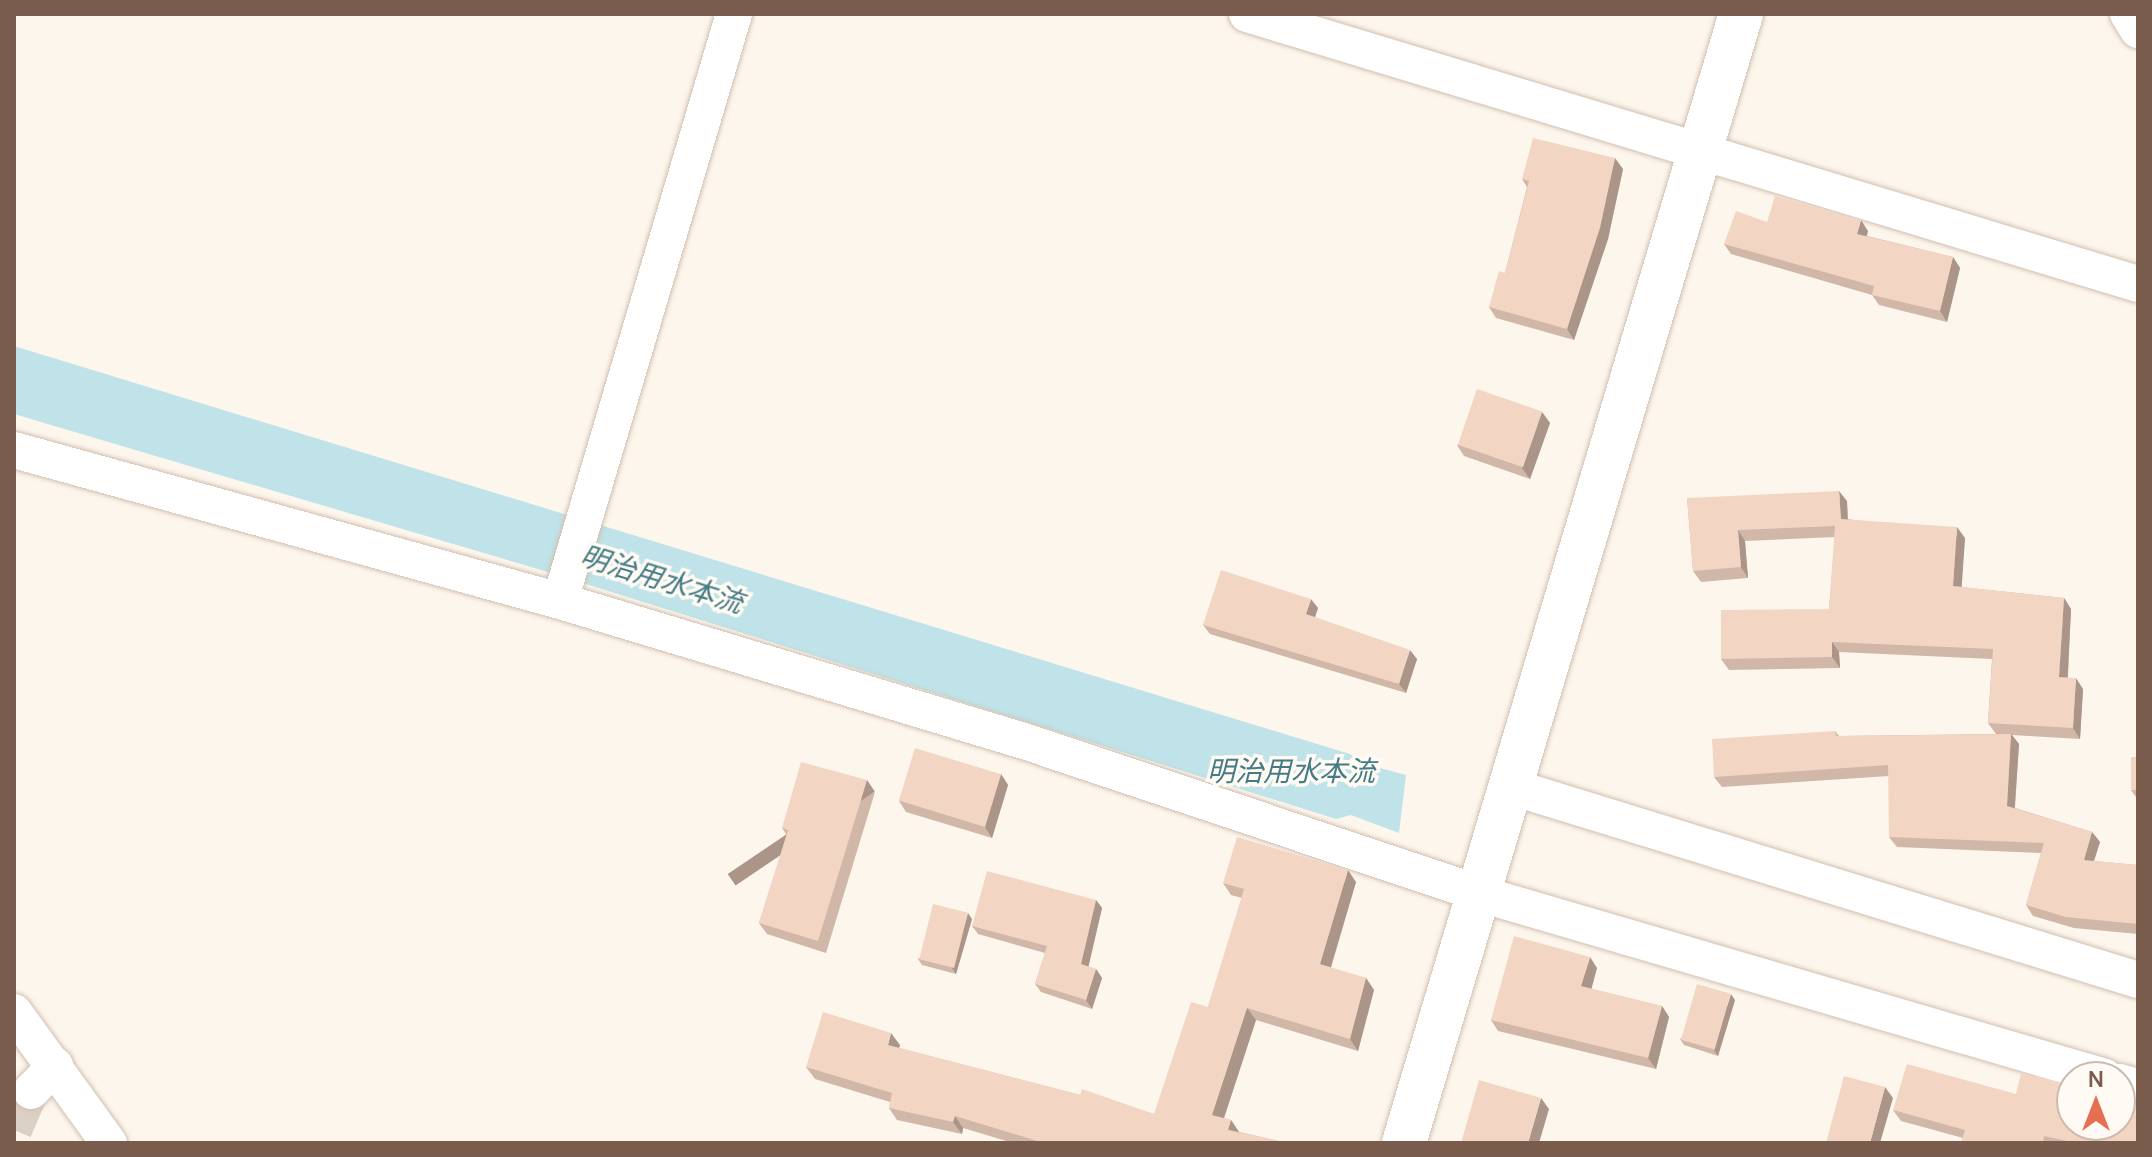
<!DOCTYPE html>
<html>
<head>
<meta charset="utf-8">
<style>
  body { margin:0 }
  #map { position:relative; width:2152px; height:1157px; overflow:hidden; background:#fdf6ec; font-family:Manrope,"Noto Sans JP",sans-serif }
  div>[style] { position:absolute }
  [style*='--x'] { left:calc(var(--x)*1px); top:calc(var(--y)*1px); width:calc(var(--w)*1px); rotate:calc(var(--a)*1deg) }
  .water>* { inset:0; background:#bfe3e8 }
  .minor-tunnel>* { height:36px; margin-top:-18px; transform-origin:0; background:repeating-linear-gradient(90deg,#dcd0c4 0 36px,transparent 0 54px) }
  .roads { filter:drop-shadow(0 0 2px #d1beb0) drop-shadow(0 0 2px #d1beb0) }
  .minor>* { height:36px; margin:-18px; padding:0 18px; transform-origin:18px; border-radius:18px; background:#fff }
  .tertiary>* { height:44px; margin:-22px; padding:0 22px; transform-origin:22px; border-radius:22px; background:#fff }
  .wall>* { inset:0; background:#d1b7a8 }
  .shaded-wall>* { inset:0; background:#aa9588; transform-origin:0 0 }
  .building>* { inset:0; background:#f3d5c3; transform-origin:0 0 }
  span { translate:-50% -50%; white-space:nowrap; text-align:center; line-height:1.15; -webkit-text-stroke:7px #fffaf3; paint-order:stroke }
  .water-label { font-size:28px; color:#437c86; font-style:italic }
  .frame { position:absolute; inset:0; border:16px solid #7a5c4d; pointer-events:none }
  .north { position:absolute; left:2056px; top:1061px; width:80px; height:80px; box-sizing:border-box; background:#fffaf3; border:2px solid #cabbb1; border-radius:50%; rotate:0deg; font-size:22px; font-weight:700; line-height:32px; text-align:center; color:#7a5c4d }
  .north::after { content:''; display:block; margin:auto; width:28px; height:36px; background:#e76f51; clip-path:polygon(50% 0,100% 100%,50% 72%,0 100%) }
</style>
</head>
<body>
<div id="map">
  <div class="water">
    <div style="clip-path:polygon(14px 346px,1350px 754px,1361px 763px,1406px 775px,1399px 833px,1351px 815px,1336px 819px,541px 570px,14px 414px)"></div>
  </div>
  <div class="minor-tunnel">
    <div style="--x:14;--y:1130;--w:43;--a:-66.4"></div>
  </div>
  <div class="roads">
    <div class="minor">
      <div style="--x:1247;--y:14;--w:931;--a:16.86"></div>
      <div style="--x:2128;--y:14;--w:19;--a:58"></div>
      <div style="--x:14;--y:450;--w:566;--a:15.46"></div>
      <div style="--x:560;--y:601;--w:481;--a:16.8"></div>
      <div style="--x:1021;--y:740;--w:481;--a:18.5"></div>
      <div style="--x:1477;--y:893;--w:654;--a:16.33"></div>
      <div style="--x:560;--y:601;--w:612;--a:-73.49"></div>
      <div style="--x:1512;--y:787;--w:655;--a:17.13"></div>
      <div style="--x:14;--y:1012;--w:162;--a:54.1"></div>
      <div style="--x:2120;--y:1082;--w:19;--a:16"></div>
      <div style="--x:31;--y:1091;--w:35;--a:-46"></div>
    </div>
    <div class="tertiary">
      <div style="--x:1404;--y:1143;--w:1178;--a:-73.38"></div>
    </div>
  </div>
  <div class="wall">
    <div style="clip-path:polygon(1623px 169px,1608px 239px,1574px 340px,1496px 318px,1489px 307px,1505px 273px,1527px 187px,1522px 179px)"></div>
    <div style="clip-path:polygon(1767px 222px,1868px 231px,1867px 236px,1953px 257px,1960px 268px,1947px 322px,1879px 305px,1872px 295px,1731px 254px,1724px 244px)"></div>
    <div style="clip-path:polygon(1542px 412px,1550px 423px,1530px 479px,1464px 456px,1457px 445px)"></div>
    <div style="clip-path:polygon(1687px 498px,1847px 501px,1848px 519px,1965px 538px,1961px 587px,2064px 598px,2071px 609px,2068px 678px,2083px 689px,2080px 739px,2012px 735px,2019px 744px,2015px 808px,2092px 832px,2100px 842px,2094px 861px,2138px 865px,2138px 934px,2074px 928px,2033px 916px,2026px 905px,2041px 853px,1897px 847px,1889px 837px,1889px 776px,1722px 787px,1714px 777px,1835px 731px,1839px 736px,1996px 734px,1988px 723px,1992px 659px,1839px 652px,1840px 668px,1729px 670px,1721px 659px,1829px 609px,1835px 537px,1745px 541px,1748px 578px,1701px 582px,1693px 571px)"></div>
    <div style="clip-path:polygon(1318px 608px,1315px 617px,1417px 659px,1406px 693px,1210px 634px,1203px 625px)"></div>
    <div style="clip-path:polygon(2138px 757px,2138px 800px,2131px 790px)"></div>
    <div style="clip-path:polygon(1001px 774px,1008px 785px,992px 838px,906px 812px,899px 801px)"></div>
    <div style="clip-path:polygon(875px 792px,826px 953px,767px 934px,759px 923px,787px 835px,782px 828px)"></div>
    <div style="clip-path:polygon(1356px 882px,1331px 968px,1366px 978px,1374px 990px,1358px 1051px,1256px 1020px,1224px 1118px,1231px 1120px,1239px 1132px,1288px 1143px,1013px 1143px,963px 1128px,962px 1134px,897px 1120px,889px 1108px,890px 1102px,815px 1079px,806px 1067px,900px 1045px,899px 1048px,1154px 1114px,1208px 1007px,1242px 898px,1231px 895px,1223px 883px)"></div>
    <div style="clip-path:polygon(1096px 900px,1102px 908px,1088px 967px,1096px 969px,1102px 978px,1092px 1009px,1041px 992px,1035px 984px,1045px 953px,978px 934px,972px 926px)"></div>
    <div style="clip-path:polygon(972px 919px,956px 974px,922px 965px,918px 959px)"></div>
    <div style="clip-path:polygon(1597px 968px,1591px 989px,1662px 1006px,1669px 1017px,1656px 1069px,1498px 1031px,1491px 1020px)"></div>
    <div style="clip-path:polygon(1735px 1000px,1718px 1056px,1684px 1045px,1680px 1039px)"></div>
    <div style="clip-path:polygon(1893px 1110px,2138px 1143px,1961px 1143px,1963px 1138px,1901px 1121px)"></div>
  </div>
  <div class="shaded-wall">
    <div style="clip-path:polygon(1615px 158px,1623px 169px,1608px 239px,1574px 340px,1567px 329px)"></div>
    <div style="clip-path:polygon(1861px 220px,1868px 231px,1864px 244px,1857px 234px)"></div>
    <div style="clip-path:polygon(1953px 257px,1960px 268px,1947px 322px,1940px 311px)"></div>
    <div style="clip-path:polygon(1542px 412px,1550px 423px,1530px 479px,1522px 468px)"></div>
    <div style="clip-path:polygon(1839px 491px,1847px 501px,1848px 529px,1841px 519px)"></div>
    <div style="clip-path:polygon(1957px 527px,1965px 538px,1961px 597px,1953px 586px)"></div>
    <div style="clip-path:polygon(1738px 530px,1745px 541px,1748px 578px,1741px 567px)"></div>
    <div style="clip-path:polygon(2064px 598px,2071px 609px,2067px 688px,2059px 677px)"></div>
    <div style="clip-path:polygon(1311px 599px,1318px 608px,1313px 623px,1306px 614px)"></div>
    <div style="clip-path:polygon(1832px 642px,1839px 652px,1840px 668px,1832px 657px)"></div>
    <div style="clip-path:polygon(1410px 650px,1417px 659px,1406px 693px,1399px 684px)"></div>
    <div style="clip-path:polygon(2076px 678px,2083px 689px,2080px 739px,2073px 728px)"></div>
    <div style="clip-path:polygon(2011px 734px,2019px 744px,2014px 817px,2007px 806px)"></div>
    <div style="clip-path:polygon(1001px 774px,1008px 785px,992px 838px,985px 827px)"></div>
    <div style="left:867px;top:780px;width:14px;height:168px;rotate:56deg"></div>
    <div style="clip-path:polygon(2092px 832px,2100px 842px,2091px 870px,2084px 860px)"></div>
    <div style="clip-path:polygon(1348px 870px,1356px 882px,1328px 976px,1320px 964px)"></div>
    <div style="clip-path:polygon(1096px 900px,1102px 908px,1087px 973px,1081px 964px)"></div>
    <div style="clip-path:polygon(968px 913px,972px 919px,956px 974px,952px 968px)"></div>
    <div style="clip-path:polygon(1590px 957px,1597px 968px,1589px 998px,1581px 986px)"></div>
    <div style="clip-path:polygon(1096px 969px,1102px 978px,1092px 1009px,1086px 1000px)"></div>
    <div style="clip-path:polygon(1366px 978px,1374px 990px,1358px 1051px,1350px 1039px)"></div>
    <div style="clip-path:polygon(1731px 994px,1735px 1000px,1718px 1056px,1714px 1050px)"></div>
    <div style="clip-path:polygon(1662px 1006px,1669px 1017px,1656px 1069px,1648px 1058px)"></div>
    <div style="clip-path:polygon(1247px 1008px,1256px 1020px,1221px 1127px,1212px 1115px)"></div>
    <div style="clip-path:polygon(891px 1033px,900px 1045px,896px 1057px,888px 1045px)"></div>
    <div style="clip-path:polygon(1885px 1087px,1893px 1098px,1880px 1143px,1870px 1143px)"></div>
    <div style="clip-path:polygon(1541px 1098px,1549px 1109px,1539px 1143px,1528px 1143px)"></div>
    <div style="clip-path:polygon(955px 1116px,963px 1128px,962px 1134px,953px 1122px)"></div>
    <div style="clip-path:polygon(1231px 1120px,1239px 1132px,1228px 1130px)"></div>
  </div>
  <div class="building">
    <div style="clip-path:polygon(1533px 138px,1615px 158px,1600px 228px,1567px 329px,1489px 307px,1499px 271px,1505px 273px,1529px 181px,1522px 179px)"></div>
    <div style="clip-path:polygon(1775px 196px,1861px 220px,1857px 234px,1953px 257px,1940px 311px,1872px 295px,1874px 286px,1724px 244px,1736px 211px,1767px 222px)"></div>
    <div style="left:1477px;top:389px;width:69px;height:59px;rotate:19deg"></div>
    <div style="clip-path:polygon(1839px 491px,1841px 519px,1957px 527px,1953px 586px,2064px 598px,2059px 677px,2076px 678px,2073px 728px,1988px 723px,1993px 649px,1832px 642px,1832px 657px,1721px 659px,1721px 610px,1829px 609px,1835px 526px,1738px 530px,1741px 567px,1693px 571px,1687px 498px)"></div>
    <div style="clip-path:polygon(1221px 570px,1311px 599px,1306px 614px,1410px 650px,1399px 684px,1203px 625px)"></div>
    <div style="clip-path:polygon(1835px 731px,1836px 736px,2011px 734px,2007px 806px,2092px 832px,2084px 860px,2138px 865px,2138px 924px,2066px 917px,2026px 905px,2044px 843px,1889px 837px,1888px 765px,1714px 777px,1712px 739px)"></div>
    <div style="left:915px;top:748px;width:90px;height:55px;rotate:17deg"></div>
    <div style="left:2131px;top:757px;width:7px;height:33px"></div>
    <div style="clip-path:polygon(801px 762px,867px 780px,818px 941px,759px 923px,788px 830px,782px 828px)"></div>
    <div style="clip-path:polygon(1237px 837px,1348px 870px,1320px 964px,1366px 978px,1350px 1039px,1247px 1008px,1212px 1115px,1231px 1120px,1228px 1130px,1288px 1143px,1044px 1143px,955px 1116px,953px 1122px,889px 1108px,892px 1093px,806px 1067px,823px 1012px,891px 1033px,888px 1045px,1080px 1095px,1082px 1089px,1154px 1114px,1191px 1002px,1208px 1007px,1244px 889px,1223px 883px)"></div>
    <div style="clip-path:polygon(987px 871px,1096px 900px,1081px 964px,1096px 969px,1086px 1000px,1035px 984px,1047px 946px,972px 926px)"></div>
    <div style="left:933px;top:904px;width:36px;height:57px;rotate:14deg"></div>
    <div style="clip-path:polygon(1514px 936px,1590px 957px,1581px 986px,1662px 1006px,1648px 1058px,1491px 1020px)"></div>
    <div style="left:1697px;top:984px;width:35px;height:58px;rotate:16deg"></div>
    <div style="clip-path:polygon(1907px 1064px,2016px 1094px,2021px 1073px,2072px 1085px,2072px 1125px,2120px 1125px,2120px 1096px,2138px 1100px,2138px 1136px,2136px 1143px,2077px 1143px,2044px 1136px,2043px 1143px,1961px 1143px,1965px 1130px,1893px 1110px)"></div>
    <div style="clip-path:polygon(1844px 1076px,1885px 1087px,1870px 1143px,1826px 1143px)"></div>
    <div style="clip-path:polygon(1479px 1080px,1541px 1098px,1528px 1143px,1461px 1143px)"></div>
  </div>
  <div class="water-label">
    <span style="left:662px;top:578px;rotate:17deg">明治用水本流</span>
    <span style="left:1291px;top:770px">明治用水本流</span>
  </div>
  <div class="frame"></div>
  <div class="north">N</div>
</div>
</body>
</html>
